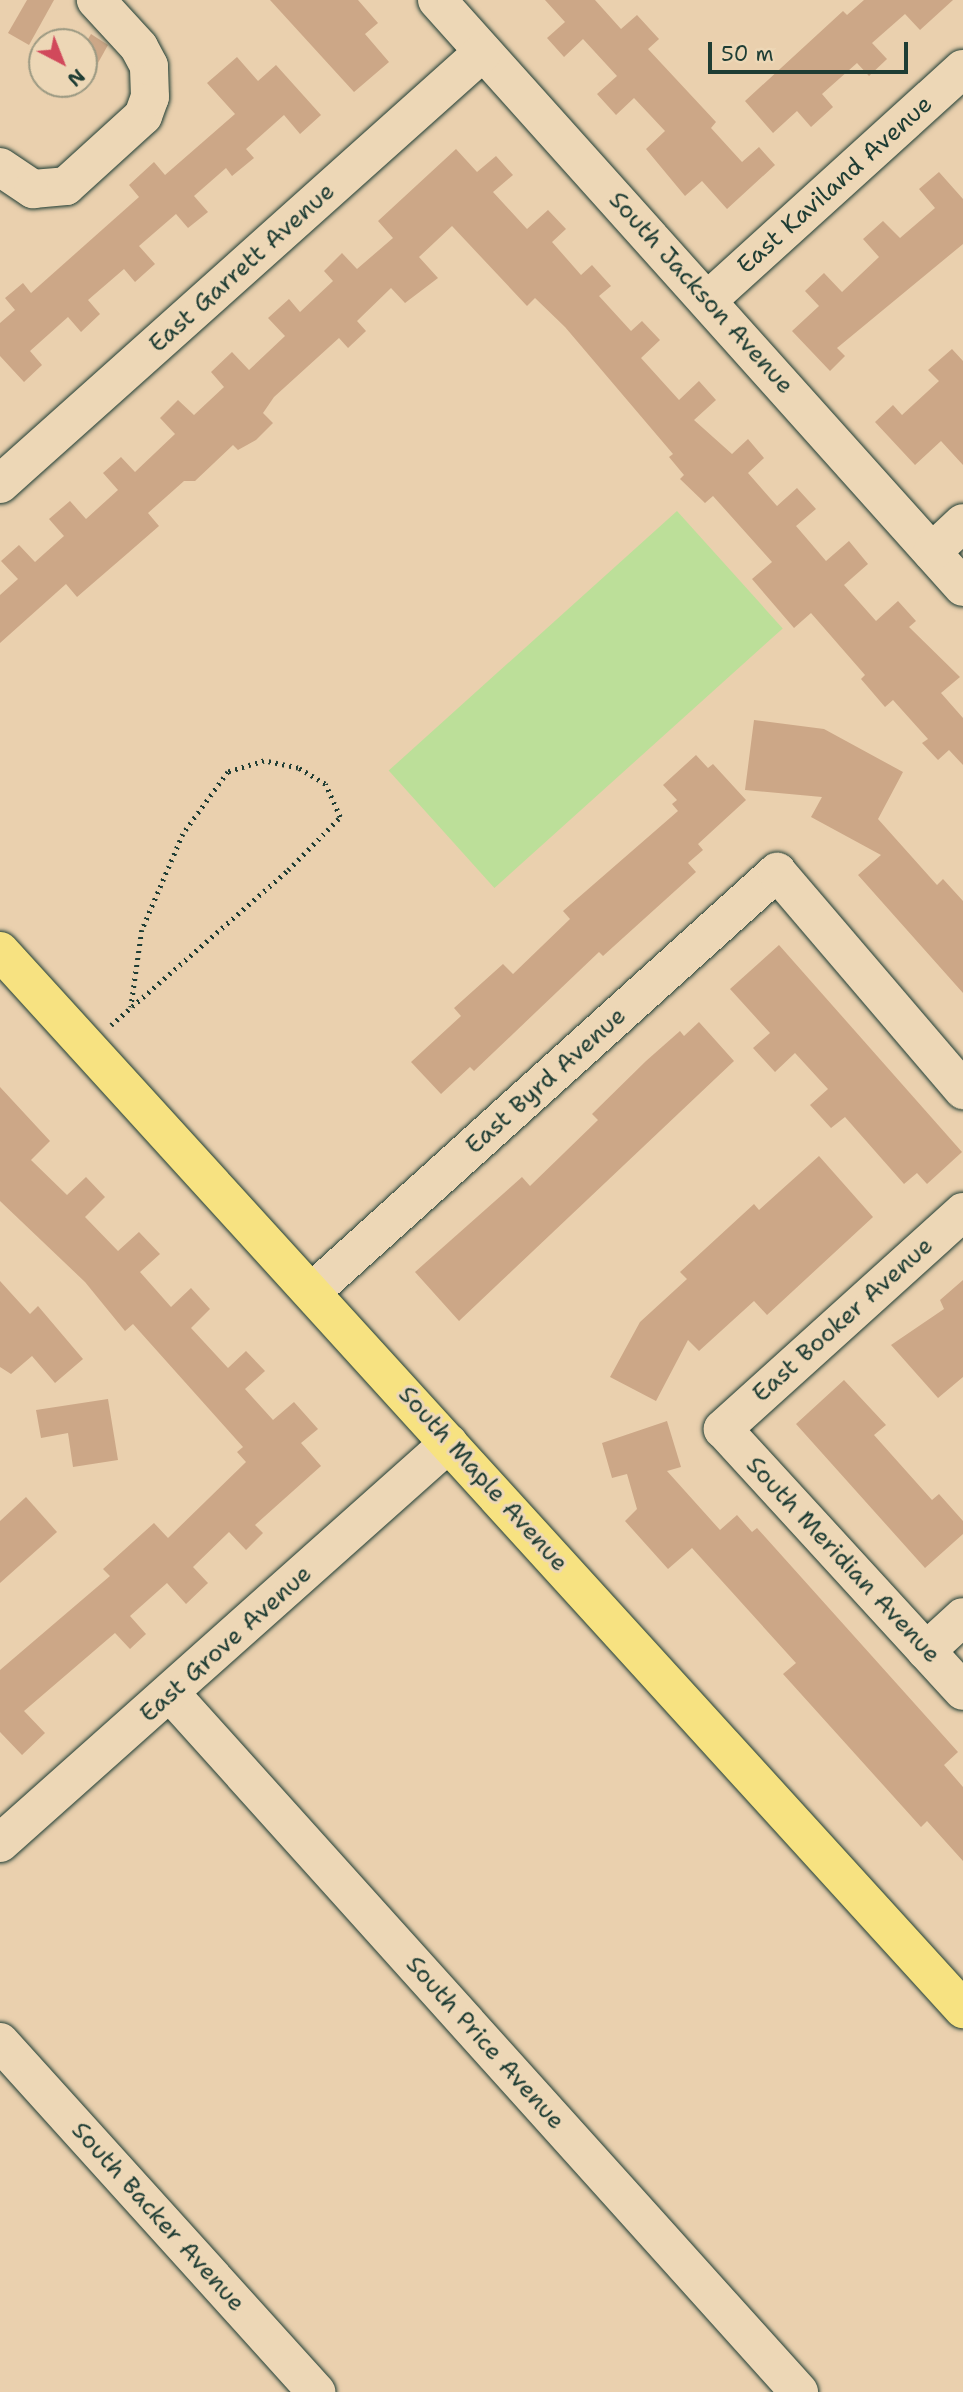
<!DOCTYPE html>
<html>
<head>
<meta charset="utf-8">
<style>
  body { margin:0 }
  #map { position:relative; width:963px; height:2392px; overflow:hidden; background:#ead0ae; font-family:"Shantell Sans",sans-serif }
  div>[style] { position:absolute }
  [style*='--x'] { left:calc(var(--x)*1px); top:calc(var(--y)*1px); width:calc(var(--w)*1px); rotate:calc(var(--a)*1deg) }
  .green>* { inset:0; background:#bcdf99; transform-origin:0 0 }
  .building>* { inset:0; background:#cca787 }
  .path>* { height:4.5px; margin-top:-2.25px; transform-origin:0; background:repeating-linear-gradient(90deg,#1f3d34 0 2px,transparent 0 7px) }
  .roads { filter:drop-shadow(0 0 2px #1f3d34) drop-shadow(0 0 2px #1f3d34) }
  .minor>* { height:38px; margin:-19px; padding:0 19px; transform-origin:19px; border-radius:19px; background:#edd7b6 }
  .major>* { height:38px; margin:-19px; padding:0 19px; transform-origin:19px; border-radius:19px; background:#f7e281 }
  span { translate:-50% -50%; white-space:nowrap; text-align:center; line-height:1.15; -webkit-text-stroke:6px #edd7b6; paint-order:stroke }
  .street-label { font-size:24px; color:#1f3d34 }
  .north { position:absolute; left:28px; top:28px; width:70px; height:70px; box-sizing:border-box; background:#edd7b6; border:2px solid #9b9982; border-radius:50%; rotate:138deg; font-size:19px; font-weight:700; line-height:28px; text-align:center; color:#1f3d34 }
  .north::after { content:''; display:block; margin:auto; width:24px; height:32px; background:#d1495b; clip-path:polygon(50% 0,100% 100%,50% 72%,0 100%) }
  .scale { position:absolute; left:708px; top:42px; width:200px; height:32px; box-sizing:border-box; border:4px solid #1f3d34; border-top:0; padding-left:9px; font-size:21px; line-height:24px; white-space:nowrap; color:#1f3d34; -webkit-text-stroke:5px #edd7b6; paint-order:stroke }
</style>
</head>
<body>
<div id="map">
  <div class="green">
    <div style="left:677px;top:511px;width:158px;height:388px;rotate:48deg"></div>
  </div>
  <div class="building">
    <div style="clip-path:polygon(27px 0,54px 0,29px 45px,8px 33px)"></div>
    <div style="clip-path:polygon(270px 0,358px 0,378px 23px,365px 34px,389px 62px,354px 92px)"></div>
    <div style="clip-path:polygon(545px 0,595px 0,621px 29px,637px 15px,659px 39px,648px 49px,716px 122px,711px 128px,742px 162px,759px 147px,775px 165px,727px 209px,702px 181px,685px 196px,646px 149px,665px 131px,634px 98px,616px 115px,597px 94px,617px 76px,583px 39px,564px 57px,547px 38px,565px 22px)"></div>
    <div style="clip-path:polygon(864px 0,953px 0,920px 30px,905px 14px,872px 43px,887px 59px,869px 76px,857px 63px,822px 94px,833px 107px,811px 127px,797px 111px,773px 133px,745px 101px,843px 11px,847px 15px)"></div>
    <div style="clip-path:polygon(91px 34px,108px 45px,84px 88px,84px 46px)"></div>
    <div style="clip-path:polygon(237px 57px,258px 81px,276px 65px,321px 115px,300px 134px,284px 115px,246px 149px,254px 158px,232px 176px,226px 168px,194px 196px,208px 212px,188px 228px,176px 214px,139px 246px,155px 264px,135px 282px,124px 269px,88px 300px,100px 314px,81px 332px,68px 317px,30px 351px,42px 365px,24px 382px,0 356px,0 323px,15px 310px,5px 298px,23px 283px,31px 293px,139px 197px,129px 185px,154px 162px,165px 175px,235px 114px,207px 83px)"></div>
    <div style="clip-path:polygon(456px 149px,477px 172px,496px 156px,513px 175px,493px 192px,527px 229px,548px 210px,566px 229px,552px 242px,581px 275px,592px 265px,611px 286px,599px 296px,631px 331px,642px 321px,660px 340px,641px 358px,679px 400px,699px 381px,716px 400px,694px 420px,732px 454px,748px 439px,764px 458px,748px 473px,777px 506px,797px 488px,816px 509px,796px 526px,826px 561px,849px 541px,868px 564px,844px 585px,876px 621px,898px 601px,916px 621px,909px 627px,960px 677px,941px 693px,963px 718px,963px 765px,949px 750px,938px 760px,922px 743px,928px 739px,893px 700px,885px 707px,861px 679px,865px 675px,811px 613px,794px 628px,752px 579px,772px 562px,713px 496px,705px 503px,680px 479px,684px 475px,669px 457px,673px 454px,565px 327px,535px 298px,527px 306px,452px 226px,419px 257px,438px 278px,405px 303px,391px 288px,357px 321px,366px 331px,348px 348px,339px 338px,274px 397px,263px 413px,273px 423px,256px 440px,238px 450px,233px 445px,195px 481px,184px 481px,148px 513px,159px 526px,128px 553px,77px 597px,66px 584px,0 643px,0 595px,18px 579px,1px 561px,19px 545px,35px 562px,64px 536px,49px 519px,70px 501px,86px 519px,118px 490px,103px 473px,121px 457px,135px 472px,175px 434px,160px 418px,178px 400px,194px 415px,224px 387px,211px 372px,232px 352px,249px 370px,285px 336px,268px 318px,289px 299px,300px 312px,333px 281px,324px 271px,342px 253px,357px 269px,393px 238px,378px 221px)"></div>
    <div style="clip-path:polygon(939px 172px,963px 199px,963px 244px,837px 348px,845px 356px,830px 371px,792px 331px,819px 306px,805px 291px,824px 273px,842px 292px,879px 257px,863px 239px,883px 221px,900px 238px,935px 208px,919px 189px)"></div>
    <div style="clip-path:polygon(952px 349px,963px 361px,963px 465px,941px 441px,915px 465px,875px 422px,893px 405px,902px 415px,939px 381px,928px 370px)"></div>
    <div style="clip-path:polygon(754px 720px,824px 729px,903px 772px,878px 819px,937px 885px,943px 879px,963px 901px,963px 993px,858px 875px,881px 855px,811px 817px,822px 797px,745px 790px)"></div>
    <div style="clip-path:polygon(696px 755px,708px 768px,713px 764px,746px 800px,698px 844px,703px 850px,688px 863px,696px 872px,603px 956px,599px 952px,474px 1071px,470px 1067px,441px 1094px,411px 1062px,461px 1016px,454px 1008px,503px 964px,513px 974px,570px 919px,563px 911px,678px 811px,672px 804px,677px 800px,663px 785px)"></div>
    <div style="clip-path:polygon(779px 945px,962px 1152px,927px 1184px,917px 1173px,904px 1184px,845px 1117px,831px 1128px,810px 1105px,828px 1089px,795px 1053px,775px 1072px,753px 1048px,770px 1033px,730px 989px)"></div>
    <div style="clip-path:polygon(699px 1022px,734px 1061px,459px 1321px,415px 1272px,522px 1177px,530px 1186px,598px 1120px,592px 1114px,646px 1061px,680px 1031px,684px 1036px)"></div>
    <div style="clip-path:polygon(0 1087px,50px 1141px,31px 1160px,67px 1195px,86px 1177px,105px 1197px,85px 1217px,118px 1251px,139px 1232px,160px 1254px,140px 1272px,171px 1307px,191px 1288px,210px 1309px,191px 1328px,228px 1368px,246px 1351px,265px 1371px,245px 1389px,273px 1420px,294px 1402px,318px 1429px,301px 1443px,321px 1466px,255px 1525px,263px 1533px,246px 1550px,229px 1532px,193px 1567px,208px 1583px,186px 1604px,167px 1583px,130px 1616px,146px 1634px,130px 1649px,115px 1633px,24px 1711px,45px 1733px,22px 1755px,0 1732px,0 1670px,110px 1576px,103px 1569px,154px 1523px,168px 1538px,246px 1462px,237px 1452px,243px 1447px,133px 1324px,125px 1331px,85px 1282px,0 1201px)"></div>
    <div style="clip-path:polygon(819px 1156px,873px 1217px,767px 1315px,754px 1301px,699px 1351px,688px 1340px,656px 1401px,610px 1377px,640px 1322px,687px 1279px,680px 1272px,754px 1204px,759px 1210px)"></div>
    <div style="clip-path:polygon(963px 1280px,963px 1377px,938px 1398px,891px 1345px,944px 1309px,940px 1300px)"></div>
    <div style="clip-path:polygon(0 1281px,30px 1314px,38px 1306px,83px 1359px,55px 1383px,32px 1356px,11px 1374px,0 1367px)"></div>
    <div style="clip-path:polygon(844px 1380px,886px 1425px,874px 1435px,932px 1500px,939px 1494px,963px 1521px,963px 1534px,925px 1568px,796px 1424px)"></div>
    <div style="clip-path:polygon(108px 1399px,118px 1460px,73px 1467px,68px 1433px,41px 1438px,36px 1410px)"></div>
    <div style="clip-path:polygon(667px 1421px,681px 1467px,667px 1471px,720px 1530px,737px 1515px,752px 1532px,757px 1528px,958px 1752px,944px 1765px,963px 1787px,963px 1861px,927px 1821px,921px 1827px,783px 1674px,796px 1663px,692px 1548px,668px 1569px,625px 1521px,637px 1509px,627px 1474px,612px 1478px,602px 1443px)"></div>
    <div style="clip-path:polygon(26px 1497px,57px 1532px,0 1583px,0 1521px)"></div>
  </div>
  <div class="path">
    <div style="--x:111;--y:1025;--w:235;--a:-41.2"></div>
    <div style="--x:288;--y:870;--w:74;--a:-45.5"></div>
    <div style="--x:340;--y:817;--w:36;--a:-114"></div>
    <div style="--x:325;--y:784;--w:31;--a:-149"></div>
    <div style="--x:298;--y:768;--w:35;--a:-168"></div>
    <div style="--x:264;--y:761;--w:38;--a:163"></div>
    <div style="--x:228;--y:772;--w:77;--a:126"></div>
    <div style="--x:183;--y:834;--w:104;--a:113.1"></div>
    <div style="--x:142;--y:930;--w:78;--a:98.1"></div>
  </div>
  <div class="roads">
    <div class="minor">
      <div style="--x:437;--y:0;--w:788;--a:48.14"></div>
      <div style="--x:0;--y:167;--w:40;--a:34"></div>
      <div style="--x:33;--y:189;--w:33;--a:-5"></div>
      <div style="--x:66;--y:186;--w:104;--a:-42.3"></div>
      <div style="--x:143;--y:116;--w:20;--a:-70"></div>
      <div style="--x:150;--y:97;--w:31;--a:-92"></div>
      <div style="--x:149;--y:66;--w:21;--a:-118"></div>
      <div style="--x:139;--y:47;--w:64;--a:-132.5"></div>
      <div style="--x:708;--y:300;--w:344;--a:-42.2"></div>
      <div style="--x:0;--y:484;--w:648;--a:-41.81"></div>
      <div style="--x:932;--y:552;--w:42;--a:-43.1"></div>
      <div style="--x:963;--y:1212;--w:324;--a:137.9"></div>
      <div style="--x:723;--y:1429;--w:355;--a:47.5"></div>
      <div style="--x:314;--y:1290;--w:624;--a:-42.08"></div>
      <div style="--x:777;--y:872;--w:287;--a:49.5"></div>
      <div style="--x:926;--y:1651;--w:50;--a:-42.6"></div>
      <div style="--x:171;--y:1694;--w:939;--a:48.02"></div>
      <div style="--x:0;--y:1843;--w:601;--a:-41.7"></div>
      <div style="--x:0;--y:2042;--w:472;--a:47.9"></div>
    </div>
    <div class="major">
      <div style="--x:0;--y:951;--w:1431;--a:47.69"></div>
    </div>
  </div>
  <div class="street-label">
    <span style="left:835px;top:185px;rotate:-42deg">East Kaviland Avenue</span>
    <span style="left:242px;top:268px;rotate:-42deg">East Garrett Avenue</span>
    <span style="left:701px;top:293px;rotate:48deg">South Jackson Avenue</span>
    <span style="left:546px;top:1081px;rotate:-42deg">East Byrd Avenue</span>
    <span style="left:843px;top:1320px;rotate:-42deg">East Booker Avenue</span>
    <span style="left:483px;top:1479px;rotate:48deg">South Maple Avenue</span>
    <span style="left:843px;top:1560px;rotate:47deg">South Meridian Avenue</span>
    <span style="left:226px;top:1644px;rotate:-42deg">East Grove Avenue</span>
    <span style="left:485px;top:2043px;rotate:48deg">South Price Avenue</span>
    <span style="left:158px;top:2217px;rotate:48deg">South Backer Avenue</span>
  </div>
  <div class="north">N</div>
  <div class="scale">50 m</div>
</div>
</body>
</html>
